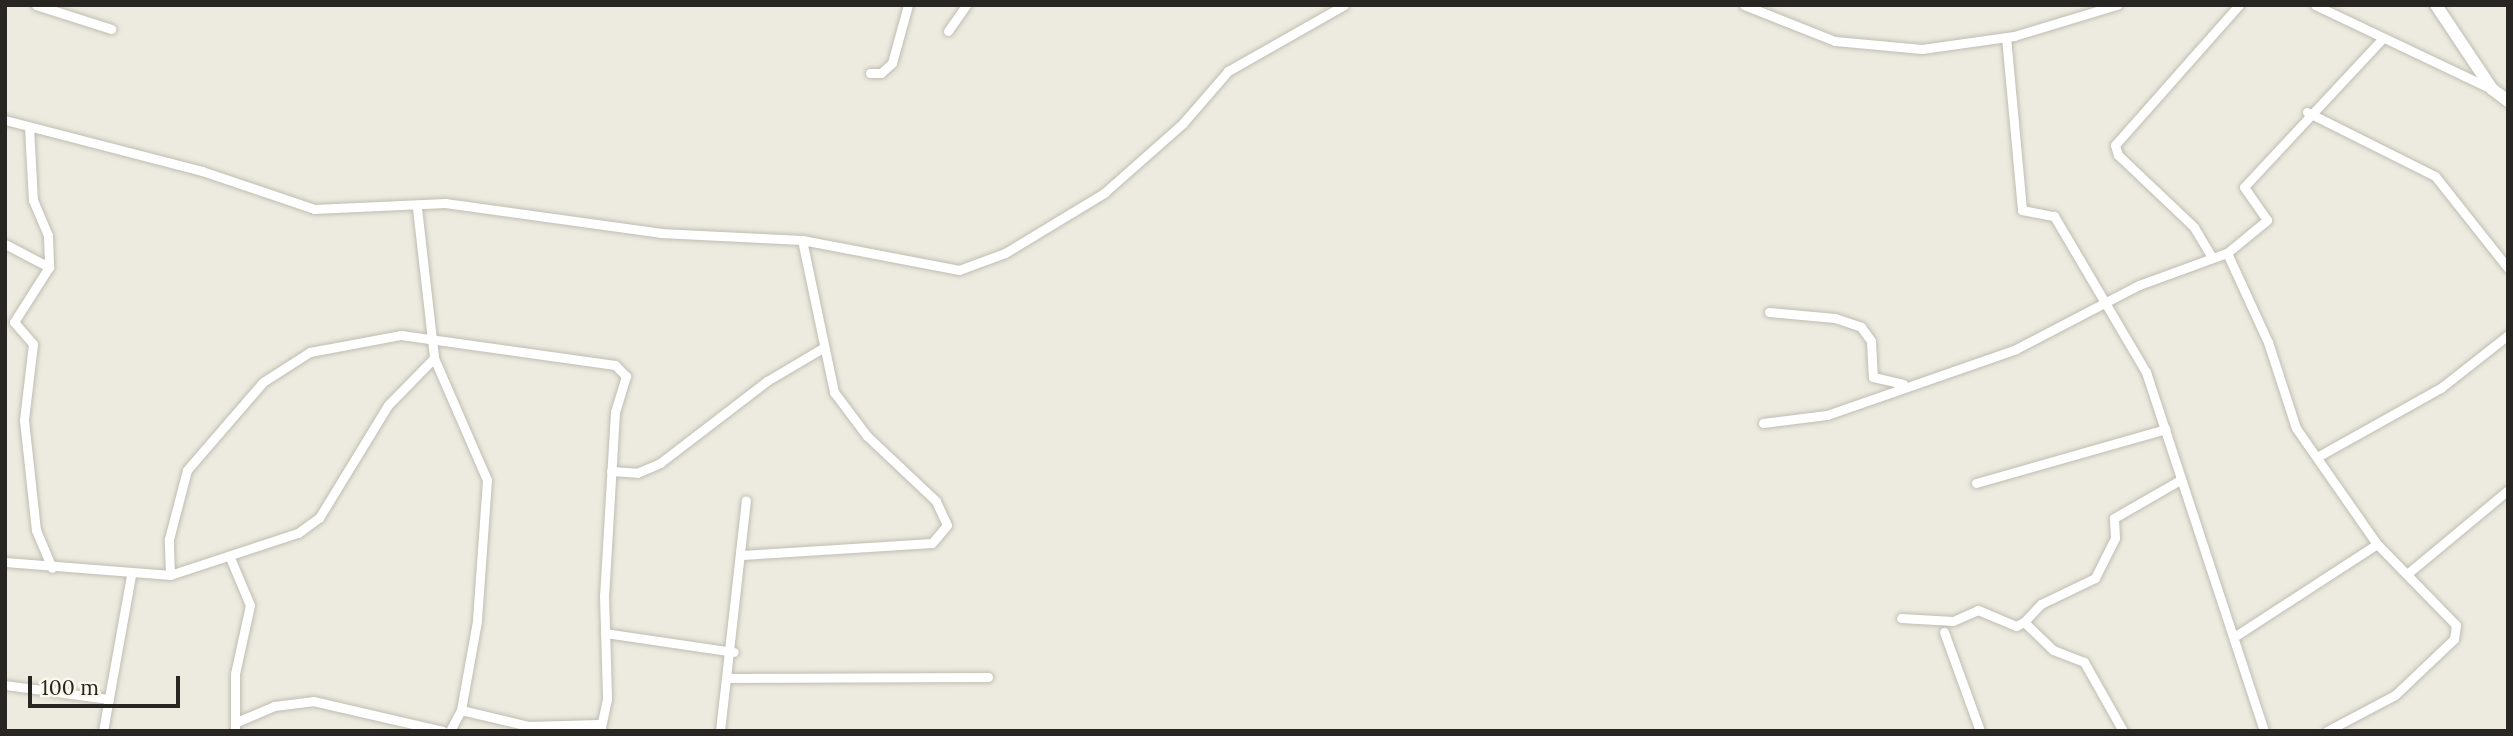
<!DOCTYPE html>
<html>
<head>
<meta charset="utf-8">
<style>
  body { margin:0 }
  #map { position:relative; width:2513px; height:736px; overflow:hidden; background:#edeadf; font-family:Lora,serif }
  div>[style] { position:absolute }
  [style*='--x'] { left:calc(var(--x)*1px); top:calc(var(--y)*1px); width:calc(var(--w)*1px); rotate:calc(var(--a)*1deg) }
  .roads { filter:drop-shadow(0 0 2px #bfbdb2) drop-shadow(0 0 2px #bfbdb2) }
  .street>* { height:9px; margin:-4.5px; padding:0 4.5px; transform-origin:4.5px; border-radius:4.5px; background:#fff }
  .secondary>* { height:12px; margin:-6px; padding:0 6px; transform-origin:6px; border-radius:6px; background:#fff }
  span { translate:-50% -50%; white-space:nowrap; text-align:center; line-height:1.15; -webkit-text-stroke:7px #faf8ec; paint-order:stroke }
  .frame { position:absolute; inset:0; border:7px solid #272622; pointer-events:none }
  .scale { position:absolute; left:28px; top:676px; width:152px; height:32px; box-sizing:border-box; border:4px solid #272622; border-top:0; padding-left:9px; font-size:21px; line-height:24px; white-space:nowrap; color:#272622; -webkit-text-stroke:5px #faf8ec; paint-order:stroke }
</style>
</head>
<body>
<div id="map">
  <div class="roads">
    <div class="street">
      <div style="--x:36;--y:5;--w:79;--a:17.7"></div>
      <div style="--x:1744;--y:5;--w:98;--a:21.6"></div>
      <div style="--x:1835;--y:41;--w:87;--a:5.3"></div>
      <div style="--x:1922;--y:49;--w:93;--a:-8"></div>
      <div style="--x:2014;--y:36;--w:108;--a:-16.8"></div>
      <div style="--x:2315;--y:5;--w:196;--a:25.4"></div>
      <div style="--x:948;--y:31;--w:32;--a:-55"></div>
      <div style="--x:2006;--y:37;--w:174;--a:84.7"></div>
      <div style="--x:2022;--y:210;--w:33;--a:11"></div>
      <div style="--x:2054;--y:216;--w:181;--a:59.5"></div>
      <div style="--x:2146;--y:372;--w:378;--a:71.8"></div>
      <div style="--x:870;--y:73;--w:11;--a:0"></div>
      <div style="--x:881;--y:73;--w:15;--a:-42"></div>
      <div style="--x:892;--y:63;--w:60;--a:-74.6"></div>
      <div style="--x:2307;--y:112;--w:143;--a:26.6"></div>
      <div style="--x:2435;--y:176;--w:117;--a:51.6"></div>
      <div style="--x:5;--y:120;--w:203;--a:14.5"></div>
      <div style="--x:202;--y:171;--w:118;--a:18.7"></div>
      <div style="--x:314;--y:209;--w:131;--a:-2.6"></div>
      <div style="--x:445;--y:203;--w:217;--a:7.9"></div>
      <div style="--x:660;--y:233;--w:142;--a:2.8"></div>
      <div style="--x:802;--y:240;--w:160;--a:10.8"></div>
      <div style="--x:959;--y:270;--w:49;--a:-20.3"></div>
      <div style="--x:1005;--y:253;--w:116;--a:-31.2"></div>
      <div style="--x:1104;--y:193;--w:106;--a:-41.5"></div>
      <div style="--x:1183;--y:123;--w:69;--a:-49.1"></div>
      <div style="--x:1228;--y:71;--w:133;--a:-29.6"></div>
      <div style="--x:29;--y:127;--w:73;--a:86.9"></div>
      <div style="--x:33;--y:200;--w:38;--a:67"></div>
      <div style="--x:48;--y:235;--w:32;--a:88"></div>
      <div style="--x:49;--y:267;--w:65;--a:122.5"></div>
      <div style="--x:14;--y:322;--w:29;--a:49"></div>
      <div style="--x:33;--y:344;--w:77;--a:96.8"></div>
      <div style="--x:24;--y:420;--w:111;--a:83.8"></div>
      <div style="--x:36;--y:530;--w:41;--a:67.2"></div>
      <div style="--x:417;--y:208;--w:151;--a:83.5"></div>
      <div style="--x:434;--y:358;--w:133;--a:66.5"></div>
      <div style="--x:487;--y:480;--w:141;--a:94.1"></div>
      <div style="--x:477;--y:621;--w:90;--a:100.2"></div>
      <div style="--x:461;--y:710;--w:24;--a:118"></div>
      <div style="--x:5;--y:244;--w:50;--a:27.6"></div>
      <div style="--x:2227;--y:253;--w:98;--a:65.3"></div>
      <div style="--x:2268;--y:342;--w:90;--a:72"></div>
      <div style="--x:2296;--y:428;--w:141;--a:55.1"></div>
      <div style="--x:2377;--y:544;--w:113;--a:45.7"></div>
      <div style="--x:2456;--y:625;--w:14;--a:98"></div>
      <div style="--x:2454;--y:639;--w:81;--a:136.5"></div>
      <div style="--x:2395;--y:695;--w:77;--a:152.1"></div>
      <div style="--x:2210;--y:254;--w:31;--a:-121"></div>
      <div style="--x:2194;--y:227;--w:105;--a:-136.5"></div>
      <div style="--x:2118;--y:155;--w:10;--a:-107"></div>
      <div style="--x:2115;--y:145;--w:187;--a:-48.5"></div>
      <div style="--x:1769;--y:312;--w:66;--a:5.2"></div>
      <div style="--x:1835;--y:318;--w:28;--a:19"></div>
      <div style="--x:1861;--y:327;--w:17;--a:54"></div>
      <div style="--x:1871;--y:341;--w:36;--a:87"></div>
      <div style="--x:1873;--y:377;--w:31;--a:13"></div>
      <div style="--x:1763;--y:423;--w:64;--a:-7.1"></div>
      <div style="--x:1827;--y:415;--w:200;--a:-19.2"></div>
      <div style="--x:2016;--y:349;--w:139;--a:-27.5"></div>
      <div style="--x:2139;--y:285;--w:94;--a:-20"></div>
      <div style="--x:2227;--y:253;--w:52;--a:-39.5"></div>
      <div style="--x:2267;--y:220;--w:40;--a:-124.9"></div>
      <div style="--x:2244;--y:187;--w:201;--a:-47"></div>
      <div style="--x:2317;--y:457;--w:143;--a:-29.2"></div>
      <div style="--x:2442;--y:387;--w:84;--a:-38.2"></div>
      <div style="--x:611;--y:471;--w:26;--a:4"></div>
      <div style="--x:637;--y:473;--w:25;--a:-23"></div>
      <div style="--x:660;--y:463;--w:135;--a:-37.5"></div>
      <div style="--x:767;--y:381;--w:63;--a:-30.7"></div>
      <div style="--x:1976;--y:483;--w:197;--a:-15.9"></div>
      <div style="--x:742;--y:555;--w:190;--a:-3.6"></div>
      <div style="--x:932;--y:543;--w:23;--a:-50"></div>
      <div style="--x:947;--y:525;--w:26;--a:-115"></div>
      <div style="--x:936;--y:501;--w:95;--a:-136.7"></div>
      <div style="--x:867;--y:436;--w:55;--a:-126.9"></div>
      <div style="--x:834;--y:392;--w:155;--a:-101.9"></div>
      <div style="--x:231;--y:560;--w:49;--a:67.1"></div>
      <div style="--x:250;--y:605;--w:71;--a:102.3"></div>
      <div style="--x:235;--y:674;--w:57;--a:90"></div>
      <div style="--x:5;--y:562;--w:166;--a:4.5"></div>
      <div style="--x:170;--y:575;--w:135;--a:-18.2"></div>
      <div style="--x:298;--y:533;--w:26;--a:-36"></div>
      <div style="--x:319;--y:518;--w:132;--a:-58.6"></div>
      <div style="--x:388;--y:405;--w:66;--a:-45.6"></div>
      <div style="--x:2407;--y:574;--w:131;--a:-39.7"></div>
      <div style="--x:170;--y:575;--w:36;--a:-92"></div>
      <div style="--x:169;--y:539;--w:71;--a:-75.4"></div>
      <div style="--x:187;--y:470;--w:116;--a:-49.2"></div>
      <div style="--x:263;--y:382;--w:56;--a:-32.6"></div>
      <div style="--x:310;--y:352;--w:93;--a:-10.6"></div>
      <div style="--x:401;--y:335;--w:216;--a:8"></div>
      <div style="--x:615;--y:365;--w:16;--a:45"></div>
      <div style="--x:626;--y:376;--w:38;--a:107"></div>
      <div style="--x:615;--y:412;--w:183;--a:93.4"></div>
      <div style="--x:604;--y:595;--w:104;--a:88.3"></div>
      <div style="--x:607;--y:699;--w:33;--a:102"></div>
      <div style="--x:1901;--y:618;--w:52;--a:3.3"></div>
      <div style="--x:1953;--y:621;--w:27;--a:-24"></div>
      <div style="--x:1978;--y:610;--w:41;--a:22.8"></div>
      <div style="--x:2016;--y:626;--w:9;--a:-27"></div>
      <div style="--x:2024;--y:622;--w:25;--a:-47"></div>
      <div style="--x:2041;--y:604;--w:60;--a:-25.7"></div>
      <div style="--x:2095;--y:578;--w:45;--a:-63.4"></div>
      <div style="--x:2115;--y:538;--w:20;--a:-93"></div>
      <div style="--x:2114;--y:518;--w:76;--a:-29.9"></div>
      <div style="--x:2024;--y:622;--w:40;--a:44"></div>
      <div style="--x:2053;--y:650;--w:33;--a:21"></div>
      <div style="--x:2084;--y:662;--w:79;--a:60.5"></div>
      <div style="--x:1944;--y:632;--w:105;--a:70"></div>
      <div style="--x:605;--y:633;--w:130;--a:8.4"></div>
      <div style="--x:2237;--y:635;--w:167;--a:-33"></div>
      <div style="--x:728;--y:678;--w:260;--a:-0.2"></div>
      <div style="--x:5;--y:685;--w:105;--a:7.7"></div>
      <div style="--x:461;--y:710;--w:69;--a:13.4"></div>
      <div style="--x:528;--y:726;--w:71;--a:-1.6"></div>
      <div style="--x:239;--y:721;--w:38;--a:-23"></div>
      <div style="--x:274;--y:706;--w:39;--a:-7"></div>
      <div style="--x:313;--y:701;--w:133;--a:13"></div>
      <div style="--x:103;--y:731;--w:158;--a:-79.8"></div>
      <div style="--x:720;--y:731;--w:232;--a:-83.6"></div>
    </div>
    <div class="secondary">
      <div style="--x:2436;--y:5;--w:101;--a:56.3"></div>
      <div style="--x:2492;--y:89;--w:20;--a:37"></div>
    </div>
  </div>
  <div class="frame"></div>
  <div class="scale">100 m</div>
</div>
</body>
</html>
